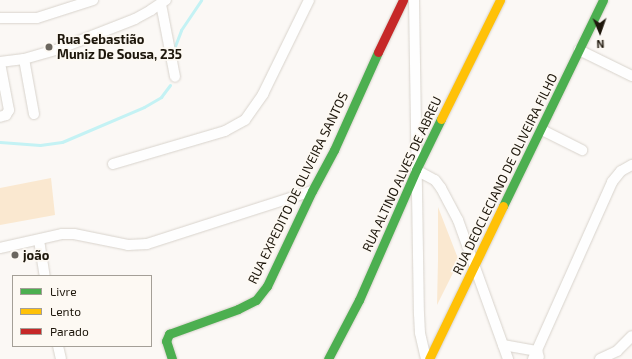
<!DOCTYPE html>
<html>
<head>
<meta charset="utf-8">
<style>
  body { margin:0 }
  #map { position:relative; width:632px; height:359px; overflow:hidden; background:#fbf8f5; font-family:"Exo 2",sans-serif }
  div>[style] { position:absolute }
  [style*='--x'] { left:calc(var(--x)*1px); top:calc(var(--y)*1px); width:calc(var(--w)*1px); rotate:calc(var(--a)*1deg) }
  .green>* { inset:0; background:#fae8d0 }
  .stream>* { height:3px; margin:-1.5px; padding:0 1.5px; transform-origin:1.5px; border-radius:1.5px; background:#c4f2f4 }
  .roads { filter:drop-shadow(0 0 1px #d8d3cc) drop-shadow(0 0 1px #d8d3cc) }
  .street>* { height:10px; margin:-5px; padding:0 5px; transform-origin:5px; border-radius:5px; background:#fefefe }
  .fast>* { height:9px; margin:-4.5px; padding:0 4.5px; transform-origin:4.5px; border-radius:4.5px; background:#4caf50 }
  .slow>* { height:9px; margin:-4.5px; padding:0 4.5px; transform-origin:4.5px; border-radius:4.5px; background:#ffc107 }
  .jam>* { height:9px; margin:-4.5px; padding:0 4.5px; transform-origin:4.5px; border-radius:4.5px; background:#c62828 }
  .dots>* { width:11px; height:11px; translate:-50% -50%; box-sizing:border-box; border:2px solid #fdf9f3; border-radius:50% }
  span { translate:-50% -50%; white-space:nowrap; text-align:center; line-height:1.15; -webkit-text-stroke:3.5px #fdf9f3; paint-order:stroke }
  .poi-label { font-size:13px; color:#1e170c; font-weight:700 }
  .left { translate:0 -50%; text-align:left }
  .street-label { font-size:13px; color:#1e170c }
  .legend { position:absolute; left:12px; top:275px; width:140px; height:72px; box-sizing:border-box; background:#fdf9f3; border:1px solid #a49f97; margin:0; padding:5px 7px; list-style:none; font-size:12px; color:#1e170c }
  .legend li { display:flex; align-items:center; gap:8px; height:20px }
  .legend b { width:20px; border:1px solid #a49f97 }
  .north { position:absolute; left:580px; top:12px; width:40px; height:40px; -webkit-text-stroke:3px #fdf9f3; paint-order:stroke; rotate:178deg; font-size:11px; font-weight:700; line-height:16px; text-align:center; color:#1e170c }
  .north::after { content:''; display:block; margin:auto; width:14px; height:18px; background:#1e170c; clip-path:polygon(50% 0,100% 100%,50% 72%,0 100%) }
</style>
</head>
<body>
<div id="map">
  <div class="green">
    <div style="clip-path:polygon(51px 178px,55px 215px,0 225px,0 188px)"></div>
    <div style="clip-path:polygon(438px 207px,459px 261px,437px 305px,438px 260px)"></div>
  </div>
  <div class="stream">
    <div style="--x:175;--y:55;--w:9;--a:-90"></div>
    <div style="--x:175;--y:46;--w:17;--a:-69"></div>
    <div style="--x:181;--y:30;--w:36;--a:-56"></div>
    <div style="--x:0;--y:142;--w:40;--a:4.3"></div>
    <div style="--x:40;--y:145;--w:22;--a:-8"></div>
    <div style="--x:62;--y:142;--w:89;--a:-23.1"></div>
    <div style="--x:144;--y:107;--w:20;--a:-30"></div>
    <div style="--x:161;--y:97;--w:15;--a:-53"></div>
  </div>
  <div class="roads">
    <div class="street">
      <div style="--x:414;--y:0;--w:314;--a:89.1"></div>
      <div style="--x:419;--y:314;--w:19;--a:87"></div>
      <div style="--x:420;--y:333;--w:27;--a:77"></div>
      <div style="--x:161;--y:4;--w:74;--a:79.1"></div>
      <div style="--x:0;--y:18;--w:37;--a:0"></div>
      <div style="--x:37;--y:18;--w:59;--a:-17.8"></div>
      <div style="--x:579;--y:50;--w:59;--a:26.1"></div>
      <div style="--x:24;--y:59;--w:56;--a:79.7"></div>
      <div style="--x:0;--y:62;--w:24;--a:-7"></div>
      <div style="--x:24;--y:59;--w:33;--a:-16"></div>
      <div style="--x:56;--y:50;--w:85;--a:-21.4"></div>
      <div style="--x:135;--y:19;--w:18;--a:-29"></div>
      <div style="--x:151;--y:10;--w:18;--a:-34"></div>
      <div style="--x:0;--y:63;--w:48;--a:79.2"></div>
      <div style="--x:9;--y:110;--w:6;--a:121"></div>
      <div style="--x:6;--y:115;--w:6;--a:162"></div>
      <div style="--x:542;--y:130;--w:45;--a:26.6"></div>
      <div style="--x:113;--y:164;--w:117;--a:-16.4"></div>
      <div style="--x:225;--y:131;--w:23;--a:-29"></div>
      <div style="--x:245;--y:120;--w:32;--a:-55"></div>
      <div style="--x:263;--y:94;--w:105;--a:-63.9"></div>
      <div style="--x:416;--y:170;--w:21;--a:28"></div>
      <div style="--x:435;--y:180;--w:10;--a:53"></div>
      <div style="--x:441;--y:188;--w:36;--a:62"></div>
      <div style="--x:458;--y:220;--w:148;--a:70.2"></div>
      <div style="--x:39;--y:240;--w:36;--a:81"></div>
      <div style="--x:0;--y:248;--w:64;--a:-12.7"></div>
      <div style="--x:62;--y:234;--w:12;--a:0"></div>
      <div style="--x:74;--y:234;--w:55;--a:11.5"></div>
      <div style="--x:128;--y:245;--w:19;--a:-3"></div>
      <div style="--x:147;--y:244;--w:173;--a:-17.8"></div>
      <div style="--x:503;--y:345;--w:35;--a:10"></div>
      <div style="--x:537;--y:351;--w:6;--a:72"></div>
      <div style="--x:58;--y:346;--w:13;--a:77"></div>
      <div style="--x:533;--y:359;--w:194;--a:-65.9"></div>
      <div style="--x:612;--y:182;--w:14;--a:-51"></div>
      <div style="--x:621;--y:171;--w:13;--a:-29"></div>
      <div style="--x:600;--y:359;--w:19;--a:-25"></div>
      <div style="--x:617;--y:351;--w:21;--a:-45"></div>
    </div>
    <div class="fast">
      <div style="--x:503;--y:206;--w:229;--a:-64.1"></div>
      <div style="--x:172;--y:359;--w:19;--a:-108"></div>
      <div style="--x:166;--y:341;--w:8;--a:-67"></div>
      <div style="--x:169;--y:334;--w:73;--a:-19.9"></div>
      <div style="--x:238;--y:309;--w:20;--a:-27"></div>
      <div style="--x:256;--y:300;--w:18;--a:-52"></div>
      <div style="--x:267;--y:286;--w:105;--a:-64.7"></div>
      <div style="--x:312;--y:191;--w:47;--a:-61.8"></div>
      <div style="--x:334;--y:150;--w:107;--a:-65.8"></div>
      <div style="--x:328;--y:359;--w:67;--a:-62.3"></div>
      <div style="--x:359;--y:300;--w:142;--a:-66.3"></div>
      <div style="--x:416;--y:170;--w:57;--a:-63.9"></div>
    </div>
    <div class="slow">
      <div style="--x:441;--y:119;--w:133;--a:-63.6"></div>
      <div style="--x:429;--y:359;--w:170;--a:-64.2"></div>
    </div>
    <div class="jam">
      <div style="--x:378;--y:52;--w:58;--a:-64.3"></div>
    </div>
  </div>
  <div class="dots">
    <div style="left:49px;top:47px;background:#6b665e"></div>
    <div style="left:15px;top:255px;background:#6b665e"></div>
  </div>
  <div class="poi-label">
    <span class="left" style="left:57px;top:47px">Rua Sebastião<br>Muniz De Sousa, 235</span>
    <span class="left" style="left:23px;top:255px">joão</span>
  </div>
  <div class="street-label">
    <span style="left:402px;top:174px;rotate:-65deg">RUA ALTINO ALVES DE ABREU</span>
    <span style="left:505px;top:174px;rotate:-64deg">RUA DEOCLECIANO DE OLIVEIRA FILHO</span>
    <span style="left:298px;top:188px;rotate:-64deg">RUA EXPEDITO DE OLIVEIRA SANTOS</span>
  </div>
  <ul class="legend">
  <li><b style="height:5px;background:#4caf50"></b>Livre</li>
  <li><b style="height:5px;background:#ffc107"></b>Lento</li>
  <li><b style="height:5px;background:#c62828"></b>Parado</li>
  </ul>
  <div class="north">N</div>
</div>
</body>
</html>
